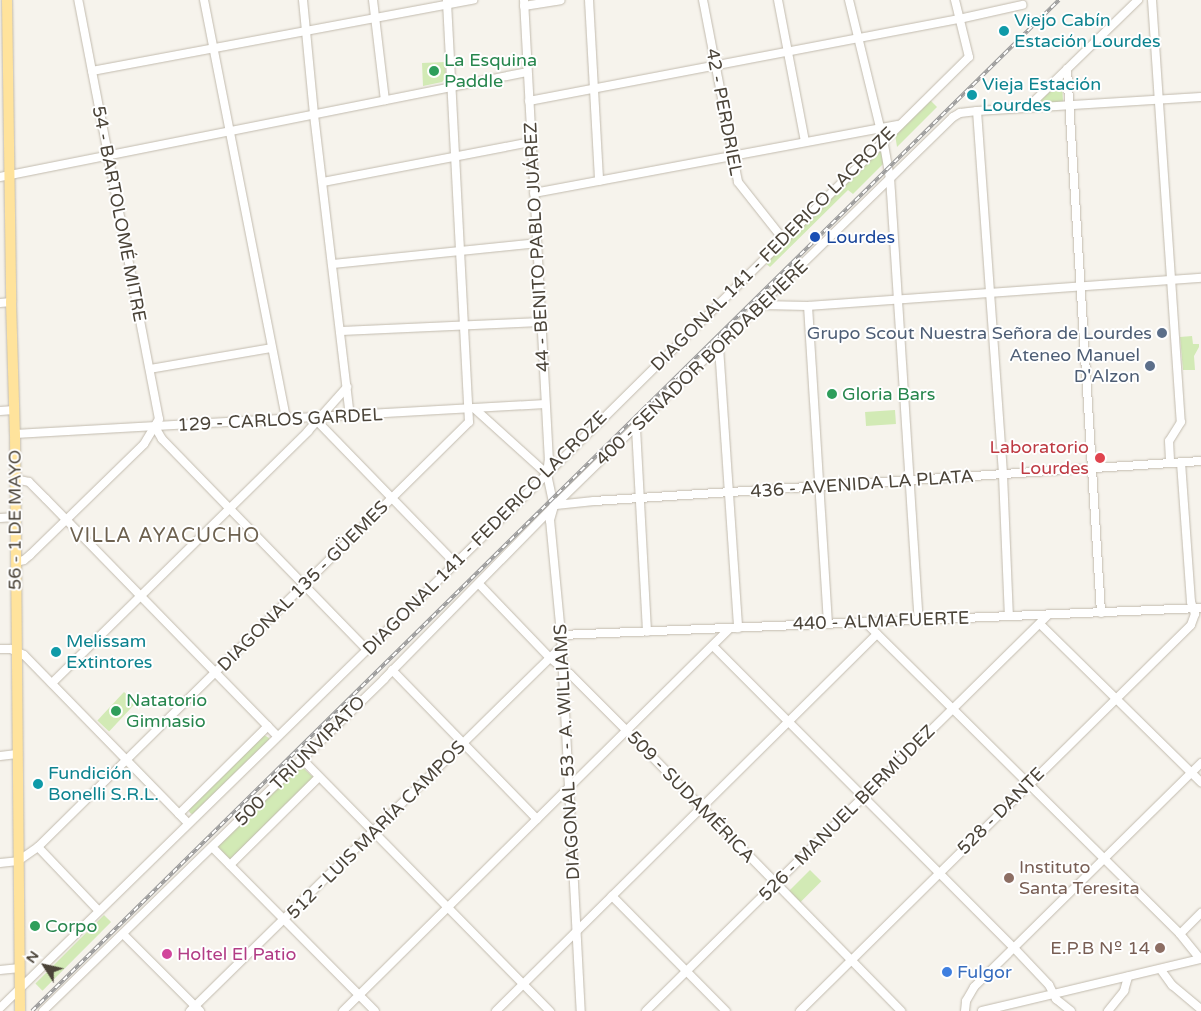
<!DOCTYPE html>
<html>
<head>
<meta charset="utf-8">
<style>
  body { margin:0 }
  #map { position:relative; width:1201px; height:1011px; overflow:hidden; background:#f6f3ec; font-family:"Varela Round",sans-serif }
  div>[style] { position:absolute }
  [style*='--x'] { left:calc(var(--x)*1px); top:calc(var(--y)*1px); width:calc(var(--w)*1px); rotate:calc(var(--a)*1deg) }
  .green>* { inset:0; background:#d2eab5; transform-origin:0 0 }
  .roads { filter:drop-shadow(0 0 1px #c2bbae) drop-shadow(0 0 1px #c2bbae) }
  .minor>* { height:8px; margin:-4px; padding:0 4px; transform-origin:4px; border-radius:4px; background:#fff }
  .major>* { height:10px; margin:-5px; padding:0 5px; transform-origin:5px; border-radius:5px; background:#ffe39c }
  .rail>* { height:4px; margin-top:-2px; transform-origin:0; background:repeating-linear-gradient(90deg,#fff 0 5.5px,#9a9a9a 0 11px); box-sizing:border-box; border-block:1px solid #9a9a9a }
  .dots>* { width:14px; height:14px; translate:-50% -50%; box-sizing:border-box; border:2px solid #fff; border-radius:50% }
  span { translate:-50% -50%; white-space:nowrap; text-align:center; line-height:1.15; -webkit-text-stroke:4px #fff; paint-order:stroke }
  .culture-label { font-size:18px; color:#0d838f }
  .left { translate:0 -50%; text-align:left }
  .leisure-label { font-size:18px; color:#27864d }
  .street-label { font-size:18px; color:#4b4439 }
  .transit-label { font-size:18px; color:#164399 }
  .service-label { font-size:18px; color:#4e5e75 }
  .right { translate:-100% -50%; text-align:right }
  .health-label { font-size:18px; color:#be3a42 }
  .education-label { font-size:18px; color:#785e54 }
  .hotel-label { font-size:18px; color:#b23c85 }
  .shop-label { font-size:18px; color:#366cbe }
  .quarter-label { font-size:20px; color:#6e6250; letter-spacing:1px }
  .north { position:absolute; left:20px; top:941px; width:50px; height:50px; -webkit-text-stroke:4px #fff; paint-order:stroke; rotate:305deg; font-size:14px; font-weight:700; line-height:20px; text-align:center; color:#4b4439 }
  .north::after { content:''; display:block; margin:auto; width:18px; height:22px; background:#4b4439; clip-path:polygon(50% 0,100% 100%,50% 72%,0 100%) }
</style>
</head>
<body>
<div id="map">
  <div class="green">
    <div style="clip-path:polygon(445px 62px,446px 78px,442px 82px,423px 86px,422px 63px)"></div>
    <div style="clip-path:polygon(1062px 80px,1063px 102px,1037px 104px)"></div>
    <div style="clip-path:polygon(929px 99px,937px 107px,897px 147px,895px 134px)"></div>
    <div style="clip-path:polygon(877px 150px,882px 152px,884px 163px,853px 194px,848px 190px,770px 267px,764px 262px)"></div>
    <div style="clip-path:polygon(1192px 336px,1193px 344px,1199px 344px,1199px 347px,1194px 356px,1195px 370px,1183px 370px,1180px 337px)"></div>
    <div style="left:895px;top:410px;width:14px;height:30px;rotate:86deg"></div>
    <div style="left:124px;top:692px;width:16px;height:39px;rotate:43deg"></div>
    <div style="clip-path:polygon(264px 735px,269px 738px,270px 741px,194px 815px,190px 813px,188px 809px)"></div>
    <div style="clip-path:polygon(300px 765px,314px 778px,231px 859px,227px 858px,217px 845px)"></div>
    <div style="left:810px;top:870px;width:16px;height:30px;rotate:45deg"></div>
    <div style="left:104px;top:915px;width:10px;height:97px;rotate:45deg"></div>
  </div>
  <div class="roads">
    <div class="minor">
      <div style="--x:204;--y:0;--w:427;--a:78.9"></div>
      <div style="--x:303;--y:0;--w:116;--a:84.5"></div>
      <div style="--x:314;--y:115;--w:302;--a:83.2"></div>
      <div style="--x:373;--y:0;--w:101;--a:83.2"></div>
      <div style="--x:524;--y:0;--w:459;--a:86.9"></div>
      <div style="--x:549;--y:458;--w:16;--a:97"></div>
      <div style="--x:547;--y:474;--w:33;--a:78"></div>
      <div style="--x:554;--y:506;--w:15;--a:106"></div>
      <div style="--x:550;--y:520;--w:116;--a:84.5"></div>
      <div style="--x:561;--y:635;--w:377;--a:87"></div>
      <div style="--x:589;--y:0;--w:181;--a:86.8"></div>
      <div style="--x:703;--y:0;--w:185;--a:79.1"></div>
      <div style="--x:738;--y:182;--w:73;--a:51.7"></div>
      <div style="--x:778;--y:0;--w:144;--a:79.2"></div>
      <div style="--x:849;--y:0;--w:143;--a:76.3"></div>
      <div style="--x:883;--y:139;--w:39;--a:80"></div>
      <div style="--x:890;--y:177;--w:444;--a:86.3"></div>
      <div style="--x:1152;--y:0;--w:423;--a:86.1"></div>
      <div style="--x:1181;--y:422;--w:22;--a:122"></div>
      <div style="--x:1169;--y:441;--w:21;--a:87"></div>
      <div style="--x:524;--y:6;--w:37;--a:-9"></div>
      <div style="--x:1067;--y:69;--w:545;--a:86.42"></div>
      <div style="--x:92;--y:71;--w:388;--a:-10.6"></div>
      <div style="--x:529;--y:101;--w:438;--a:-10.8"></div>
      <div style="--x:959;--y:19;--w:65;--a:-12.5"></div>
      <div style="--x:1027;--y:108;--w:155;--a:-44.2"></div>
      <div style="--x:977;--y:111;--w:365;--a:85.9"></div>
      <div style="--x:1003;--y:475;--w:141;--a:87.6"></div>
      <div style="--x:0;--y:177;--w:537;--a:-11.27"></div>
      <div style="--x:323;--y:182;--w:212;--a:-10.9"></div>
      <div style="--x:534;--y:193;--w:370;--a:-10.6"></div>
      <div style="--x:332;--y:264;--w:206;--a:-5.8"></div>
      <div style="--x:0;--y:303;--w:11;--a:-5"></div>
      <div style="--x:761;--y:305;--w:47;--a:1.2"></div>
      <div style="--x:808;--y:306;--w:394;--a:-4.1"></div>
      <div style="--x:808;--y:306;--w:318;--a:86.4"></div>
      <div style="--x:340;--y:331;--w:202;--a:-2.6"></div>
      <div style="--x:719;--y:347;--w:282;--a:86.1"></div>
      <div style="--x:150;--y:369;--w:123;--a:-9.8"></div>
      <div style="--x:475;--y:409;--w:97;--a:42.1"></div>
      <div style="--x:0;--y:411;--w:14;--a:-4"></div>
      <div style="--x:317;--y:421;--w:198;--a:45.8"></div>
      <div style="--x:155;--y:427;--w:14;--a:60"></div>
      <div style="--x:162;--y:439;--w:294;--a:45.8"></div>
      <div style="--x:636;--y:428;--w:204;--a:86.9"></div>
      <div style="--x:15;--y:434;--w:531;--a:-3.24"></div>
      <div style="--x:15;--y:479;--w:14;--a:12"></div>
      <div style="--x:29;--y:482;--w:24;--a:45"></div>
      <div style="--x:46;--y:499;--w:331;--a:45.7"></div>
      <div style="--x:556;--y:505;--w:38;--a:-6"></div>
      <div style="--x:594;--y:501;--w:608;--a:-3.77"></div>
      <div style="--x:0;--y:518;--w:15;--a:-4"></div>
      <div style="--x:16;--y:562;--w:8;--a:-14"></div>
      <div style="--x:24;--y:560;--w:8;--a:-40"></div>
      <div style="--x:30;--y:555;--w:159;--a:-44.2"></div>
      <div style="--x:144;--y:444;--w:29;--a:-59"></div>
      <div style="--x:159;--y:419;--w:427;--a:-100.9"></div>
      <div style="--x:479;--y:584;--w:103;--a:46.2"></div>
      <div style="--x:550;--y:658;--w:26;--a:39"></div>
      <div style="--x:570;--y:674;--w:81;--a:45"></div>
      <div style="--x:627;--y:731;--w:392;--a:45.6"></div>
      <div style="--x:865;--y:622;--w:443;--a:44.7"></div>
      <div style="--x:1180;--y:934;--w:32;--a:51"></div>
      <div style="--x:1040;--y:624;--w:226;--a:44.5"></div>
      <div style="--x:561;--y:635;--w:641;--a:-2.42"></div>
      <div style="--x:713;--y:646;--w:426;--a:45.1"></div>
      <div style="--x:1014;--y:948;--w:51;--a:46.6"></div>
      <div style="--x:1049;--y:985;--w:16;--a:63"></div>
      <div style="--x:1056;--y:999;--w:19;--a:39"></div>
      <div style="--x:0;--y:649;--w:11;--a:0"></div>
      <div style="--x:11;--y:649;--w:14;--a:25"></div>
      <div style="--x:24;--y:655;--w:235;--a:45.7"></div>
      <div style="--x:392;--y:670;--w:208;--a:45.8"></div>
      <div style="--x:52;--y:683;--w:359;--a:-44.5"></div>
      <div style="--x:308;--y:431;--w:59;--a:-48.4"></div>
      <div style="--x:0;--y:756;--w:17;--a:-7"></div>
      <div style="--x:302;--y:759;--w:354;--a:45.5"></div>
      <div style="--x:179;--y:814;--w:125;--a:-44.7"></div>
      <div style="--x:38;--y:847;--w:88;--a:46.4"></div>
      <div style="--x:212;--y:847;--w:231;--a:45.2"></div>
      <div style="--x:0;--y:863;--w:18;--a:-6"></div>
      <div style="--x:18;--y:861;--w:24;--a:-35"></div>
      <div style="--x:38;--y:847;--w:605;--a:-44.6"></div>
      <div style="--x:469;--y:422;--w:423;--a:-93"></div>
      <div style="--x:230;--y:865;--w:125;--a:-44.7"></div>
      <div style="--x:612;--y:896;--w:162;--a:45.3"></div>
      <div style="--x:123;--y:934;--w:109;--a:45"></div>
      <div style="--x:1180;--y:934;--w:30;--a:-45"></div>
      <div style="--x:0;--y:970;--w:20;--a:-6"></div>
      <div style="--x:1161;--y:970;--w:19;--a:54"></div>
      <div style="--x:1172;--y:985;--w:38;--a:40"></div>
      <div style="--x:0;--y:1008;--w:764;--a:-44.31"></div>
      <div style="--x:547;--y:474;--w:593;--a:-44.66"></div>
      <div style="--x:969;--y:57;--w:59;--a:-103.8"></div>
      <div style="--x:43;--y:1011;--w:476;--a:-44.2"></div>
      <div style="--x:384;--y:679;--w:243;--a:-45.5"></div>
      <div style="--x:554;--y:506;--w:557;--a:-44.27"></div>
      <div style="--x:953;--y:117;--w:8;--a:-30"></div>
      <div style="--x:960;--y:113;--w:17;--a:-7"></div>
      <div style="--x:977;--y:111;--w:224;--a:-3.6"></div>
      <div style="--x:190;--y:1011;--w:520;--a:-44.45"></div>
      <div style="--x:343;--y:1011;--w:544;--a:-44.7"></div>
      <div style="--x:496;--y:1011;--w:536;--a:-44.7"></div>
      <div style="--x:646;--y:1011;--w:564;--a:-44.57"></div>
      <div style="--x:800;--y:1011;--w:549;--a:-44.63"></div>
      <div style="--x:1191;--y:625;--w:12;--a:-70"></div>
      <div style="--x:1195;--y:614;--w:13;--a:-108"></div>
      <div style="--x:1191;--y:602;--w:140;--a:-94.1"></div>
      <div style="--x:965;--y:1011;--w:10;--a:-84"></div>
      <div style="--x:966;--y:1001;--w:16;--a:-60"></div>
      <div style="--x:974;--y:987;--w:319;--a:-44.6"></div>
      <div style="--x:982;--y:1011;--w:225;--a:-13.4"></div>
      <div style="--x:1108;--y:1011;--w:26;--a:-51"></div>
      <div style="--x:1124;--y:991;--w:15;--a:-74"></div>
    </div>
    <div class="major">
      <div style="--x:7;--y:0;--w:302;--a:89.2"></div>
      <div style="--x:11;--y:302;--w:132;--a:88.3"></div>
      <div style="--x:15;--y:434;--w:577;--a:89.5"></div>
    </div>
  </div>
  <div class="rail">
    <div style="--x:32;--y:1011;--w:1441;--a:-44.55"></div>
  </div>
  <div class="dots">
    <div style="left:1004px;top:31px;background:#0f9aa8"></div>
    <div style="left:434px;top:71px;background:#2e9e5b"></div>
    <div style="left:972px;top:95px;background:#0f9aa8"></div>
    <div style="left:815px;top:237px;background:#1a4fb4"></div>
    <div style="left:1162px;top:333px;background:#5c6f8a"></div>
    <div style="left:1150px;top:366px;background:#5c6f8a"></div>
    <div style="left:832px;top:394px;background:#2e9e5b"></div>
    <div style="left:1100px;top:458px;background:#e0444e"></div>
    <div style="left:56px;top:652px;background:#0f9aa8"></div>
    <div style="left:116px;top:711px;background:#2e9e5b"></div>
    <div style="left:38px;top:784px;background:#0f9aa8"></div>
    <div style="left:1009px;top:878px;background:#8d6e63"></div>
    <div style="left:35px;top:926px;background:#2e9e5b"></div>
    <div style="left:1160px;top:948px;background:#8d6e63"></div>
    <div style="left:167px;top:954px;background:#d1479c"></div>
    <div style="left:947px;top:972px;background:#3f7fe0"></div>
  </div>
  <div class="culture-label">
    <span class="left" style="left:1014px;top:31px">Viejo Cabín<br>Estación Lourdes</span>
    <span class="left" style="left:982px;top:95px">Vieja Estación<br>Lourdes</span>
    <span class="left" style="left:66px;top:652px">Melissam<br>Extintores</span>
    <span class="left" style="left:48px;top:784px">Fundición<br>Bonelli S.R.L.</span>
  </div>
  <div class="leisure-label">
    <span class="left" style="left:444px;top:71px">La Esquina<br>Paddle</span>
    <span class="left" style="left:842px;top:394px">Gloria Bars</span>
    <span class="left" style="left:126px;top:711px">Natatorio<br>Gimnasio</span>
    <span class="left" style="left:45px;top:926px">Corpo</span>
  </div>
  <div class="street-label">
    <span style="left:724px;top:112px;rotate:79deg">42 - PERDRIEL</span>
    <span style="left:119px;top:214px;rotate:79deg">54 - BARTOLOMÉ MITRE</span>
    <span style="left:537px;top:247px;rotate:-93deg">44 - BENITO PABLO JUÁREZ</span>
    <span style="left:773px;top:249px;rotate:-45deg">DIAGONAL 141 - FEDERICO LACROZE</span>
    <span style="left:702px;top:363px;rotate:-44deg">400 - SENADOR BORDABEHERE</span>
    <span style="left:280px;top:420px;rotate:-3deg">129 - CARLOS GARDEL</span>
    <span style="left:862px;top:484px;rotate:-4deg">436 - AVENIDA LA PLATA</span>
    <span style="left:15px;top:520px;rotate:-90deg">56 - 1 DE MAYO</span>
    <span style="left:485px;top:533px;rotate:-45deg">DIAGONAL 141 - FEDERICO LACROZE</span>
    <span style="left:303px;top:586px;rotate:-45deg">DIAGONAL 135 - GÜEMES</span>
    <span style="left:881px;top:621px;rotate:-2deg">440 - ALMAFUERTE</span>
    <span style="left:567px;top:752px;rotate:-93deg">DIAGONAL 53 - A. WILLIAMS</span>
    <span style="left:300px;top:761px;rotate:-45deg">500 - TRIUNVIRATO</span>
    <span style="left:691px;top:797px;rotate:46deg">509 - SUDAMÉRICA</span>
    <span style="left:1001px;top:811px;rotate:-45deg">528 - DANTE</span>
    <span style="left:847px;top:813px;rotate:-45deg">526 - MANUEL BERMÚDEZ</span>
    <span style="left:376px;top:830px;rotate:-45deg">512 - LUIS MARÍA CAMPOS</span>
  </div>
  <div class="transit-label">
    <span class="left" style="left:826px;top:237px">Lourdes</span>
  </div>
  <div class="service-label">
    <span class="right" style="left:1152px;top:333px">Grupo Scout Nuestra Señora de Lourdes</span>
    <span class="right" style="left:1140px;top:366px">Ateneo Manuel<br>D'Alzon</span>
  </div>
  <div class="health-label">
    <span class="right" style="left:1089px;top:458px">Laboratorio<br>Lourdes</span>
  </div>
  <div class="education-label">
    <span class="left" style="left:1019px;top:878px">Instituto<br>Santa Teresita</span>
    <span class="right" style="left:1150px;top:948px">E.P.B Nº 14</span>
  </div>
  <div class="hotel-label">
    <span class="left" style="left:177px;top:954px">Holtel El Patio</span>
  </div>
  <div class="shop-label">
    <span class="left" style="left:957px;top:972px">Fulgor</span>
  </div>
  <div class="quarter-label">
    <span style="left:165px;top:536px">VILLA AYACUCHO</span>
  </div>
  <div class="north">N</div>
</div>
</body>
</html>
